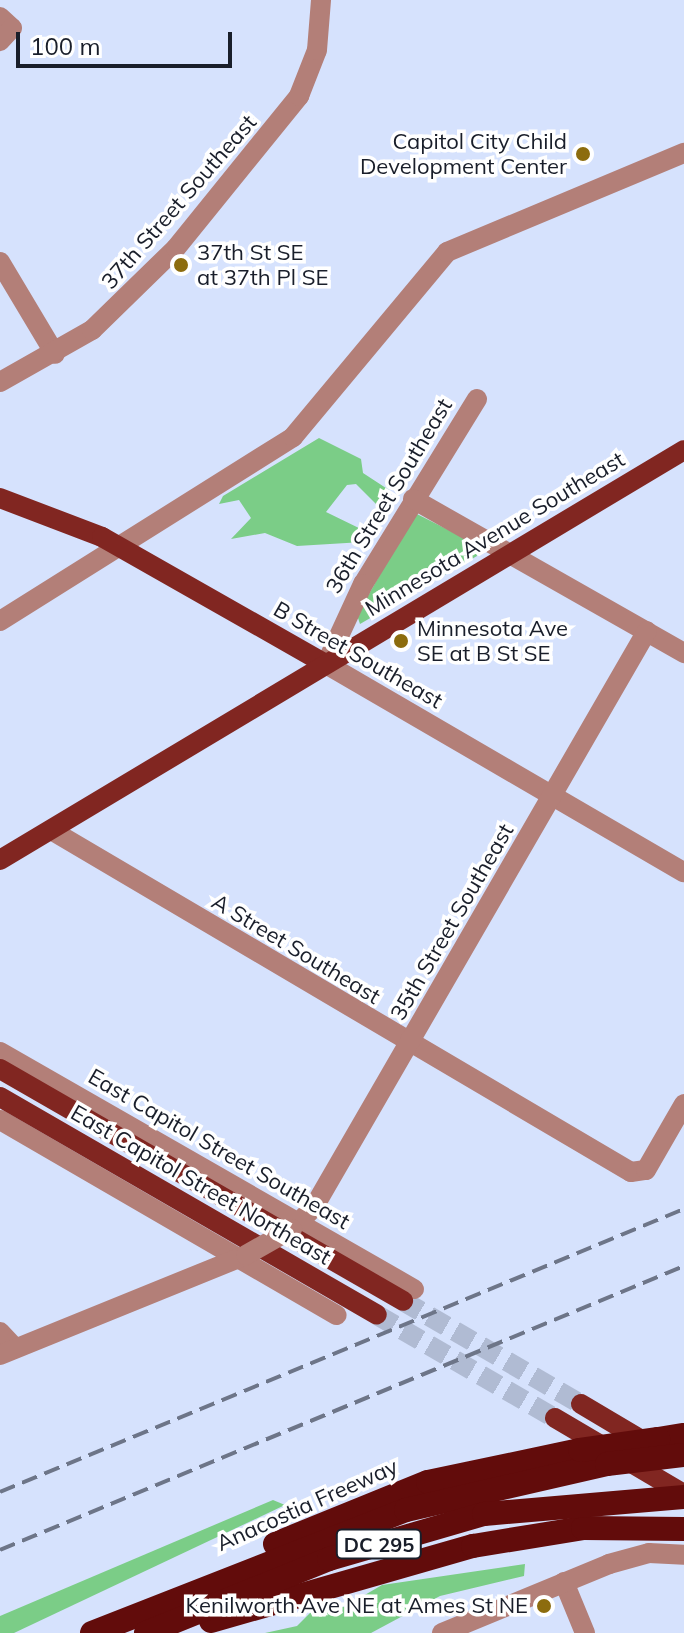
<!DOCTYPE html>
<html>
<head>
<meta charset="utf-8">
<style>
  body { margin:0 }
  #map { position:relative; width:684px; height:1633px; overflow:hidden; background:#d6e2fd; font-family:Mulish,sans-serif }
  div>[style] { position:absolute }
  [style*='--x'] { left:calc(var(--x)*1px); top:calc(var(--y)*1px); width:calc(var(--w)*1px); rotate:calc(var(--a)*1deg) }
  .green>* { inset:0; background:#7bcd87 }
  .major-tunnel>* { height:20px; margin-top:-10px; transform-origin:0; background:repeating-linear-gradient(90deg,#b0bbd3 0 20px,transparent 0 30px) }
  .minor>* { height:20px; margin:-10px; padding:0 10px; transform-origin:10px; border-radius:10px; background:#b37f78 }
  .major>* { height:20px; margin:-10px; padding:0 10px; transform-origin:10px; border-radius:10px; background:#812621 }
  .highway>* { height:24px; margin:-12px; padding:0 12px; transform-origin:12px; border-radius:12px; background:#620c0b }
  .rail>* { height:4px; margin-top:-2px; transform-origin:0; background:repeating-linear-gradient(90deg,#6d7588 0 16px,transparent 0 24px) }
  .minor-bridge>* { height:20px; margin:-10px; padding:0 10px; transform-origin:10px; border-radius:10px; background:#b37f78 }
  .highway-bridge>* { height:24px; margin:-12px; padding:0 12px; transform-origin:12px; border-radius:12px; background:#620c0b }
  .dots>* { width:22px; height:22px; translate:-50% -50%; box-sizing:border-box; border:4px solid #fff; border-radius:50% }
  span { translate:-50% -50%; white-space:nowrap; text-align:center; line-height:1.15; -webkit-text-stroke:7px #fff; paint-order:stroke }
  .shield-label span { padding:2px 6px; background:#fff; border:2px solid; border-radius:6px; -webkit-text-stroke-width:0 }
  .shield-label { font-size:20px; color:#191e2a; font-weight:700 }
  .poi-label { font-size:22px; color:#191e2a }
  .right { translate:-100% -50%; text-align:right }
  .left { translate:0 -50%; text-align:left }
  .street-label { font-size:22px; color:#191e2a }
  .scale { position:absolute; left:16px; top:32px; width:216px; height:36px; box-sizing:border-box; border:4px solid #191e2a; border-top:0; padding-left:10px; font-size:24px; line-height:28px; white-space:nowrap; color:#191e2a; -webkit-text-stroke:6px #fff; paint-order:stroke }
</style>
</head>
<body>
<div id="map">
  <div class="green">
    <div style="clip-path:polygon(319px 438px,361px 459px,363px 473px,389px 490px,376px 504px,356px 484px,347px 485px,326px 512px,365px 531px,363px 542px,297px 546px,265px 533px,231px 539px,251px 518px,239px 500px,219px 504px,223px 496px)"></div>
    <div style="clip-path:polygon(415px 513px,476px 544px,477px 556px,360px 624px,357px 615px)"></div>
    <div style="clip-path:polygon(273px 1500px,285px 1505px,14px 1633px,0 1633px,0 1616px)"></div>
    <div style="clip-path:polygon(525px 1564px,524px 1576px,440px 1596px,371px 1633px,265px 1633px,297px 1626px,322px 1601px,344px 1607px,382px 1585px)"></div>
  </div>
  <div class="major-tunnel">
    <div style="--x:403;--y:1301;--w:206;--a:30.1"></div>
    <div style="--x:377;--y:1315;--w:206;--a:30.1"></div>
  </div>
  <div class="minor">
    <div style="--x:0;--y:17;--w:16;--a:43"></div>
    <div style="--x:12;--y:28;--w:18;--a:133"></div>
    <div style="--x:0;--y:262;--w:107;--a:59.1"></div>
    <div style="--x:0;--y:382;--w:106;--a:-29.5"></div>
    <div style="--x:92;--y:330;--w:117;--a:-44.3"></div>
    <div style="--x:176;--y:248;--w:196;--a:-51"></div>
    <div style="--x:299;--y:96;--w:49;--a:-68.6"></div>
    <div style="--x:317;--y:50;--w:50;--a:-85.4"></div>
    <div style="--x:477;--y:399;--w:217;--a:121.6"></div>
    <div style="--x:363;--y:584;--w:88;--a:114.8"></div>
    <div style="--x:326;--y:664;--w:414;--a:30.2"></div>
    <div style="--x:413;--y:499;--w:312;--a:29.6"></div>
    <div style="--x:0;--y:621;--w:346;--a:-32.1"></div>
    <div style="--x:293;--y:437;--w:241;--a:-50.2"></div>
    <div style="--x:447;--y:252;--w:257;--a:-22.7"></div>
    <div style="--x:51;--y:830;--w:673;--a:30.53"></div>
    <div style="--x:631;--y:1172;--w:15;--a:-8"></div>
    <div style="--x:646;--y:1170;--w:76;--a:-60.1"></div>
    <div style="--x:0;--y:1052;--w:477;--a:29.8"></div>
    <div style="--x:0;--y:1120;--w:389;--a:30.1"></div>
    <div style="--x:292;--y:1229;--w:31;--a:-45"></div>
    <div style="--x:314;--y:1207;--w:665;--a:-59.97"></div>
    <div style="--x:0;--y:1332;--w:22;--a:47"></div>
    <div style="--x:0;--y:1355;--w:266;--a:-22.1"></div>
    <div style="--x:564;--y:1582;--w:55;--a:67.6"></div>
    <div style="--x:442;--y:1633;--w:181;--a:-22.4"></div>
    <div style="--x:609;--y:1564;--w:41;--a:-15.4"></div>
    <div style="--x:649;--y:1553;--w:35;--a:3"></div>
  </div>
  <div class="major">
    <div style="--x:0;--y:498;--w:109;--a:20.9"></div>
    <div style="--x:102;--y:537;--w:257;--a:29.6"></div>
    <div style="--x:0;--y:860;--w:797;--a:-30.94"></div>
    <div style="--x:0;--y:1069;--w:465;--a:29.9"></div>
    <div style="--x:0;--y:1097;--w:435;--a:30"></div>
    <div style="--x:581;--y:1404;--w:80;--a:30.7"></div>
    <div style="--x:555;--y:1418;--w:150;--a:30.5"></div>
  </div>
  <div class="highway">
    <div style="--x:658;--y:1439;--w:26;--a:-9"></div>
    <div style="--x:275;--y:1544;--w:165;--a:-22.1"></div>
    <div style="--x:428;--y:1482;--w:155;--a:-11.9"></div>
    <div style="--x:211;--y:1621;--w:273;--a:-16"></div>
    <div style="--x:473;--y:1546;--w:111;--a:-9.3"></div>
    <div style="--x:583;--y:1528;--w:101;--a:0.6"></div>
    <div style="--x:92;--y:1633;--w:337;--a:-21.4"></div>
    <div style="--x:406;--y:1510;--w:206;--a:-12.9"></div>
    <div style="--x:146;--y:1633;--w:197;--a:-22"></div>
    <div style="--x:329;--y:1559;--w:161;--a:-16.2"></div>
    <div style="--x:484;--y:1514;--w:201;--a:-4.9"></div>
  </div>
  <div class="rail">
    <div style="--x:0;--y:1492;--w:740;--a:-22.48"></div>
    <div style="--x:0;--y:1550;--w:741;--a:-22.55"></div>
  </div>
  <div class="minor-bridge">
    <div style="--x:246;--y:1255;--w:53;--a:-29.5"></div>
  </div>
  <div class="highway-bridge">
    <div style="--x:580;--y:1450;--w:79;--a:-8"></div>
    <div style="--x:607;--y:1464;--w:78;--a:-6.7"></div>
  </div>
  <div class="dots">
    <div style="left:583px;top:154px;background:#8c6c0e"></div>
    <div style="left:181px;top:265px;background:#8c6c0e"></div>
    <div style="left:401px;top:641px;background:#8c6c0e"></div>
    <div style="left:544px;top:1606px;background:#8c6c0e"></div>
  </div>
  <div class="shield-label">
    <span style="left:379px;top:1544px">DC 295</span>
  </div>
  <div class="poi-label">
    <span class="right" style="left:567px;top:154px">Capitol City Child<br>Development Center</span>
    <span class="left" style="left:197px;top:265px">37th St SE<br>at 37th Pl SE</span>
    <span class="left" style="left:417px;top:641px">Minnesota Ave<br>SE at B St SE</span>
    <span class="right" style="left:528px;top:1606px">Kenilworth Ave NE at Ames St NE</span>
  </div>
  <div class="street-label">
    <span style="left:179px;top:202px;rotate:-49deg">37th Street Southeast</span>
    <span style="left:389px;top:496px;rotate:-59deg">36th Street Southeast</span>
    <span style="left:495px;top:534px;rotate:-31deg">Minnesota Avenue Southeast</span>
    <span style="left:358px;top:655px;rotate:30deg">B Street Southeast</span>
    <span style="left:452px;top:922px;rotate:-60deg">35th Street Southeast</span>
    <span style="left:296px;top:949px;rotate:31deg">A Street Southeast</span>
    <span style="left:219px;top:1149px;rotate:30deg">East Capitol Street Southeast</span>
    <span style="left:201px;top:1185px;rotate:30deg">East Capitol Street Northeast</span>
    <span style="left:307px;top:1505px;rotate:-24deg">Anacostia Freeway</span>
  </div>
  <div class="scale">100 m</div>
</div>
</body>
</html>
